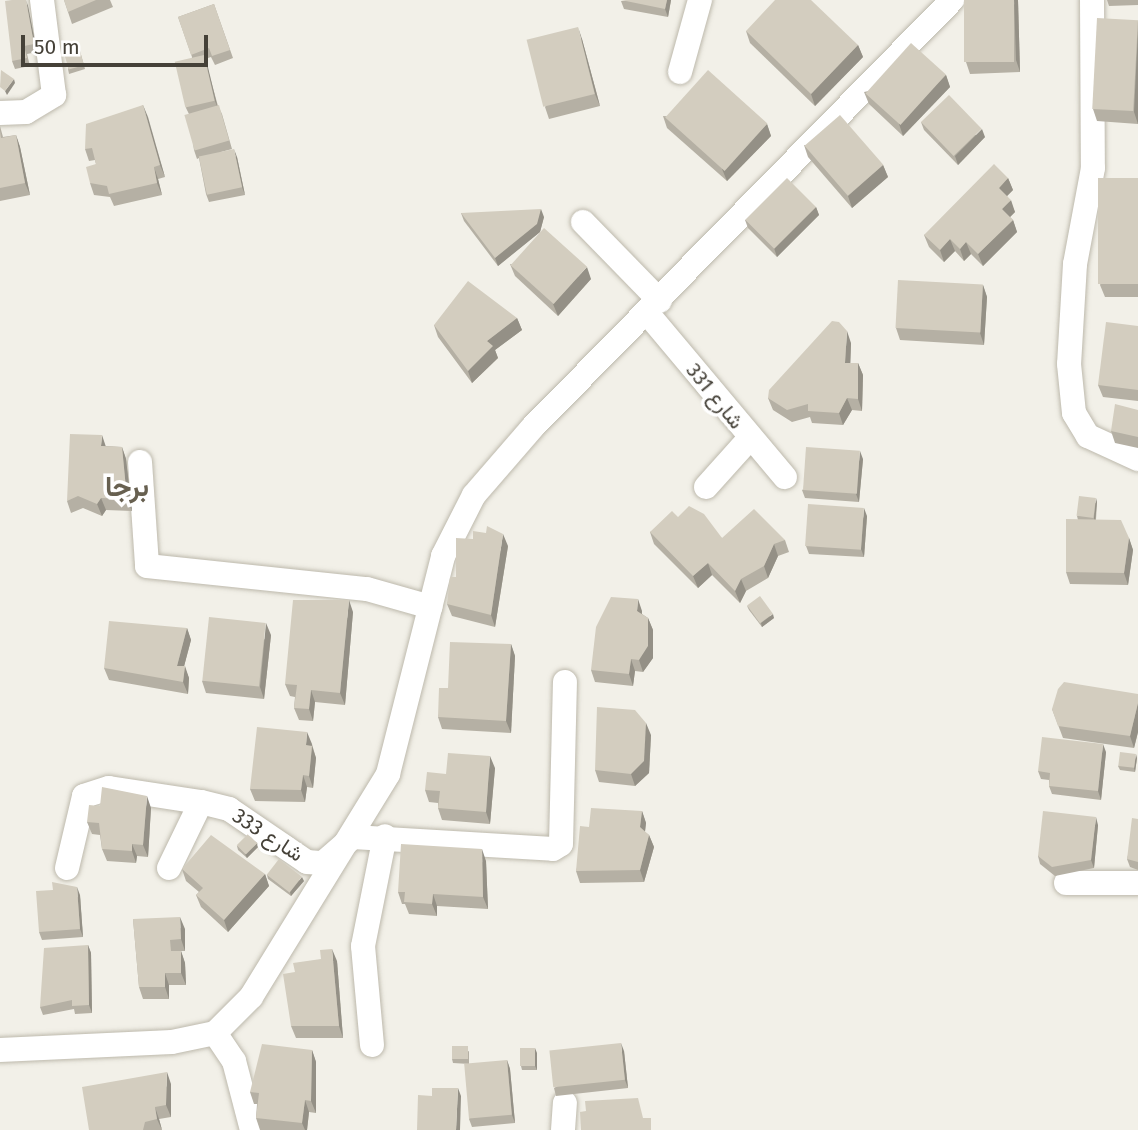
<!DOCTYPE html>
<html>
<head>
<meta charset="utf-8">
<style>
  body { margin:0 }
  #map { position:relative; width:1138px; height:1130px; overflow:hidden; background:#f2f0e8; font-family:"Fira Sans",Vazirmatn,sans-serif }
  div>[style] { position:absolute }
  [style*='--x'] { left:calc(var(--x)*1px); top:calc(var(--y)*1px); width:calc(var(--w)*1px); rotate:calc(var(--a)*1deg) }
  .roads { filter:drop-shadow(0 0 2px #bdb9ac) drop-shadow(0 0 2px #bdb9ac) }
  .street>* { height:24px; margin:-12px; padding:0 12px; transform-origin:12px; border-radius:12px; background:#fff }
  .wall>* { inset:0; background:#b5b0a4 }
  .shaded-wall>* { inset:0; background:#949086 }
  .building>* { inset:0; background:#d3cdbf; transform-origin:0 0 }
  span { translate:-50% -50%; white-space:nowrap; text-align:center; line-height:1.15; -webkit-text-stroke:7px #fff; paint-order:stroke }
  .street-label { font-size:21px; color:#454138 }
  .district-label { font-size:28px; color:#676050; font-weight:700 }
  .scale { position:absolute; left:21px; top:35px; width:187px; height:32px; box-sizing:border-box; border:4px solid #454138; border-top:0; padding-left:9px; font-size:21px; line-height:24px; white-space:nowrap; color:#454138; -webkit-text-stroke:5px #fff; paint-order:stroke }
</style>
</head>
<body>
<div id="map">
  <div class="roads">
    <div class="street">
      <div style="--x:1092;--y:0;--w:168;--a:89.7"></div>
      <div style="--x:1093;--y:168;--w:98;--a:100.6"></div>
      <div style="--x:1075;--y:264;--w:100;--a:93.4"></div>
      <div style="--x:1069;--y:364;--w:49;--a:84.2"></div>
      <div style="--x:1074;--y:413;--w:27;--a:59"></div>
      <div style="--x:1088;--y:436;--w:55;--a:24.7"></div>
      <div style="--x:680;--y:72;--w:75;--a:-74.5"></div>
      <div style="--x:0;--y:113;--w:26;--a:-2"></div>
      <div style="--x:26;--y:112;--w:33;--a:-31"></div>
      <div style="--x:54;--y:95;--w:96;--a:-97.2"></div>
      <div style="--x:583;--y:222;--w:110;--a:45.7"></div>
      <div style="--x:648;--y:314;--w:213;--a:50"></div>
      <div style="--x:140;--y:462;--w:104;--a:86.1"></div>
      <div style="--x:147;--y:566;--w:221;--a:6"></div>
      <div style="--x:367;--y:589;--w:66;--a:15.9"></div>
      <div style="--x:706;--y:487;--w:64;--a:-48.1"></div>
      <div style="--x:67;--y:868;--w:74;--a:-76.7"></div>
      <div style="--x:84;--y:796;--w:26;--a:-18"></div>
      <div style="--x:109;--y:788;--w:93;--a:8.7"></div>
      <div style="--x:169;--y:868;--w:73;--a:-64.1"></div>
      <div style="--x:201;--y:802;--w:29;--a:14"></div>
      <div style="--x:229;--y:809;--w:94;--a:34.2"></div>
      <div style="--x:307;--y:862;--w:16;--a:4"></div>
      <div style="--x:323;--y:863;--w:40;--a:-41"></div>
      <div style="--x:353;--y:837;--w:200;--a:3.4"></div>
      <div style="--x:553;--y:849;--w:9;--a:-32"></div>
      <div style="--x:561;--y:844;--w:162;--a:-88.6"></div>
      <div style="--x:1066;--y:883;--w:72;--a:0"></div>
      <div style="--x:215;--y:1033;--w:51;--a:-45"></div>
      <div style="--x:251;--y:997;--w:262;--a:-58.4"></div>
      <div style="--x:388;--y:774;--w:225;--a:-75.8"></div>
      <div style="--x:443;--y:556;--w:68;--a:-63.1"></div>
      <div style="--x:474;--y:495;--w:89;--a:-49.1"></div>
      <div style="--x:532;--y:428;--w:600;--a:-45.54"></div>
      <div style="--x:372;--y:1045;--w:99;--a:-95.2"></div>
      <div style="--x:363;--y:946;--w:112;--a:-78.7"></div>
      <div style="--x:0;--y:1050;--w:172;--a:-2.7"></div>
      <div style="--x:172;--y:1042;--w:44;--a:-11.8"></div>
      <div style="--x:215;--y:1033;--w:34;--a:56"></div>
      <div style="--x:234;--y:1061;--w:71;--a:75.4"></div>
      <div style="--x:563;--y:1130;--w:27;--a:-86"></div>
    </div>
  </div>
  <div class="wall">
    <div style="clip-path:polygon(64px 0,110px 0,113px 7px,72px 24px)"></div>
    <div style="clip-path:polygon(671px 0,668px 17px,624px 9px,621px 1px)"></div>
    <div style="clip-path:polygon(1018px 0,1020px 72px,970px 74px,966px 62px)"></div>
    <div style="clip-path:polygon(1107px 0,1138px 0,1138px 5px,1109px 6px)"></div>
    <div style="clip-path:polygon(214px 4px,233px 58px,215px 65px,211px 57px,205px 59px,218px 106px,222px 114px,232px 149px,221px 152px,237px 157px,245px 195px,209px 202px,206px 194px,199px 158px,197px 159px,194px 150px,189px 114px,186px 108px,192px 57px,178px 17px)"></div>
    <div style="clip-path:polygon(28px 6px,37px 52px,27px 54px,30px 66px,15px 69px,12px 61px)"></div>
    <div style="clip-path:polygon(1138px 20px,1138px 124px,1097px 121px,1093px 109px)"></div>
    <div style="clip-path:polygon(746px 31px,858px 45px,863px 57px,815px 106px,750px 43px)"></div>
    <div style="clip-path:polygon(582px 39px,600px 106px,549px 119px,545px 107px)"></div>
    <div style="clip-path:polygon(78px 44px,85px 69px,69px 74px,68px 69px)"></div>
    <div style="clip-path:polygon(946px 75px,950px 87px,903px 136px,869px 104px,864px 92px)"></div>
    <div style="clip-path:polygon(143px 105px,165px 177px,158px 179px,162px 195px,114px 206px,110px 197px,94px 195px,90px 183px,96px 164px,95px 160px,89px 161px,85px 149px)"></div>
    <div style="clip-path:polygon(663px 116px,767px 124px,771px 136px,727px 181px,667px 128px)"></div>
    <div style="clip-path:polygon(921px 122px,985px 137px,958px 165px,924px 130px)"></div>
    <div style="clip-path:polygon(0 126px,3px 137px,16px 135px,20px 147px,30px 195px,0 201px)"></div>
    <div style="clip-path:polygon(804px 145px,883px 165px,888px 177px,852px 208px,808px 157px)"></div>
    <div style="clip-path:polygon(1008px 178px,1013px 190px,1007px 196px,1015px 212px,1010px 217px,1013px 220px,1017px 232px,983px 266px,971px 254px,964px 261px,955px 251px,944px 262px,929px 247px,924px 235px)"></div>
    <div style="clip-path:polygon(1138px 178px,1138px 297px,1105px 297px,1100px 285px)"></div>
    <div style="clip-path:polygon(816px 207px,819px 215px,777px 257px,748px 228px,745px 220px)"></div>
    <div style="clip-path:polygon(461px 213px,544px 217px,540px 232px,498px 266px,464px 221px)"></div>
    <div style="clip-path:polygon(510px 264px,591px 279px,558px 316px,515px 276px)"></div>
    <div style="clip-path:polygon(983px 285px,987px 297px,984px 345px,900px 340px,896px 328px)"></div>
    <div style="clip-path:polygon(517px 318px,522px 330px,495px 350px,498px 358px,472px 383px,438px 337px,434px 325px)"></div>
    <div style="clip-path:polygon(1138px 326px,1138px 401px,1103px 397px,1098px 385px)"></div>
    <div style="clip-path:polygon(851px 343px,850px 363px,858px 363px,863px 375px,862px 411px,852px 410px,843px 425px,812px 423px,810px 417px,792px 422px,773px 410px,768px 398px)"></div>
    <div style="clip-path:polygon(1138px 410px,1138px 448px,1115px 443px,1111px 431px)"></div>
    <div style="clip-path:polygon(106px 446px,122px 447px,126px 459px,132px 511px,106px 510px,102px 516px,83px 508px,71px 513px,67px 501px)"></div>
    <div style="clip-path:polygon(863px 459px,859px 502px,805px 498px,802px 490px)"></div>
    <div style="clip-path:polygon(1097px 502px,1096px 520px,1129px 538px,1133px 550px,1128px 585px,1070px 584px,1066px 572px,1078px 520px,1077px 516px)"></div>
    <div style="clip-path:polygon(867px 516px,864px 557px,809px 554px,806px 546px)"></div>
    <div style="clip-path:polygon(678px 517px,722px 538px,785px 540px,789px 552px,778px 556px,768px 578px,746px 591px,740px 603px,712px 575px,698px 588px,654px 544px,650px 532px)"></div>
    <div style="clip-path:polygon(508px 546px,495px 627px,452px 616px,447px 604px,456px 577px)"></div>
    <div style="clip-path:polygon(747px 606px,774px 618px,762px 627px,749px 610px)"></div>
    <div style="clip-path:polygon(642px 611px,642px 614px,648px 618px,653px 630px,653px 658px,643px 672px,635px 671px,633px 686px,595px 682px,591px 670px)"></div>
    <div style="clip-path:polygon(353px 612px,345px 705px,315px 702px,313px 721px,299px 720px,294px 708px,295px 697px,290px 696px,285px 684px)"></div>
    <div style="clip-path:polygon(187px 628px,191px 640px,184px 666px,189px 678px,188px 694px,109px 680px,104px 668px)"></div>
    <div style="clip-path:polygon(271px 635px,264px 699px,206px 693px,202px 681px)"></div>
    <div style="clip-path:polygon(511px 644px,515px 656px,511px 733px,442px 729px,438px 717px,448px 688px)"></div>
    <div style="clip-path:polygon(1138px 694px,1138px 732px,1134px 748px,1063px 738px,1052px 709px)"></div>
    <div style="clip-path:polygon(651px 735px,649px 773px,635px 786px,599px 782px,595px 770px)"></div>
    <div style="clip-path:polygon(312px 744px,316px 758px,313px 788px,307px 787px,305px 802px,255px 801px,250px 789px)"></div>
    <div style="clip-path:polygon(1106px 752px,1101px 800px,1052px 794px,1049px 786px,1049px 780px,1041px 779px,1038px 771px)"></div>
    <div style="clip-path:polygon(1137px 758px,1135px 772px,1120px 770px,1118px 766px)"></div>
    <div style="clip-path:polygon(495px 768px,490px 824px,442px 820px,438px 808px,438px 803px,429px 802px,425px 790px,446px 774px)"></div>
    <div style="clip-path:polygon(151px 808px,148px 857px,137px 856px,136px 863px,107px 861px,102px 849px,100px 835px,92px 834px,87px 822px)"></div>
    <div style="clip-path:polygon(642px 811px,646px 823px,645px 832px,649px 835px,654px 847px,644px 882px,580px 883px,576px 871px,589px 827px)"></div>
    <div style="clip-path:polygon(1138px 819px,1138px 870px,1130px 867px,1127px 859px)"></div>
    <div style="clip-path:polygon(1098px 825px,1094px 868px,1055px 876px,1040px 864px,1038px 856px)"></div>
    <div style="clip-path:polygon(237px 846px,258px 847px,247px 858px,238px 850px)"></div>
    <div style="clip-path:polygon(486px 861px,488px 909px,437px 906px,437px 916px,409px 914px,405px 904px,402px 904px,398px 892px)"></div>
    <div style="clip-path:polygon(182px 869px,265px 874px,269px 886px,228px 932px,201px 907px,196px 895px,199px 892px,186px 881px)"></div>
    <div style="clip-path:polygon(267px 875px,304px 881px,291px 896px,268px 879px)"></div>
    <div style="clip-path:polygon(80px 895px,83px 937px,42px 940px,39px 932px)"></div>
    <div style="clip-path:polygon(133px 919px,185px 929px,185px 951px,181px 951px,185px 963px,186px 985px,169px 985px,169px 999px,143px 999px,139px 987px)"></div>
    <div style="clip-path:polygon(88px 945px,91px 953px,92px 1013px,75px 1014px,74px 1009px,43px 1015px,40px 1007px)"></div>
    <div style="clip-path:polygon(337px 961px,343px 1038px,296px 1038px,291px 1026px,295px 972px)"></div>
    <div style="clip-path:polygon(312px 1050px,316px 1062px,316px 1113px,309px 1112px,307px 1130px,260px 1130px,256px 1118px,257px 1104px,254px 1104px,250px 1092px)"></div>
    <div style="clip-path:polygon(469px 1051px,469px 1064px,453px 1063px,452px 1059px)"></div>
    <div style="clip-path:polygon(624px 1051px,628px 1088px,556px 1096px,554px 1088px)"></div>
    <div style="clip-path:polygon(537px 1053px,537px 1070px,522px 1070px,521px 1066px)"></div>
    <div style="clip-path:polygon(507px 1060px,510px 1069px,515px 1123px,472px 1127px,469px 1119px)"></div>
    <div style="clip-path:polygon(171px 1084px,171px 1117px,159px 1119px,162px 1130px,89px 1130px)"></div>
  </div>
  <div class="shaded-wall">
    <div style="clip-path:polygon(26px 0,28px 6px,37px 52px,34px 44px)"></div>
    <div style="clip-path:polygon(667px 0,671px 0,668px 17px,665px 9px)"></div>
    <div style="clip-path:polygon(1014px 0,1018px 0,1020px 72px,1016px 60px)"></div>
    <div style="clip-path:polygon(578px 27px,582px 39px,600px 106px,595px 94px)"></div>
    <div style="clip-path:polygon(1138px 30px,1138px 124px,1134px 112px)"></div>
    <div style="clip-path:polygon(858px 45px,863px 57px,815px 106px,811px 94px)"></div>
    <div style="clip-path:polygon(204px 55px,207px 63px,218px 109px,215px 101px)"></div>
    <div style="clip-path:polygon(946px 75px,950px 87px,903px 136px,899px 124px)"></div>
    <div style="clip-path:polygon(14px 79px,15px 83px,7px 95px,5px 91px)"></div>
    <div style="clip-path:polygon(143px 105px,148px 117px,165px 177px,160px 165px)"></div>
    <div style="clip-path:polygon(767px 124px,771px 136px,727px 181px,722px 169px)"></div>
    <div style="clip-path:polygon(982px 129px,985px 137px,958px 165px,955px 156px)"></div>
    <div style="clip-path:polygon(16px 135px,20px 147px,30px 195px,25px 183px)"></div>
    <div style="clip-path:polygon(234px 149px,237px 157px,245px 195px,242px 187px)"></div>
    <div style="clip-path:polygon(883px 165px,888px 177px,852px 208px,848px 196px)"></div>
    <div style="clip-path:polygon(154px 167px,158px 179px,162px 195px,157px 183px)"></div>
    <div style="clip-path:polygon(1008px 178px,1013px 190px,1003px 200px,999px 188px)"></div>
    <div style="clip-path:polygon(1011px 200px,1015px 212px,1006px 221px,1002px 209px)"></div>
    <div style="clip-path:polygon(816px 207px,819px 215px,777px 257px,774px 248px)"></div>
    <div style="clip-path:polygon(541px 209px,544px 217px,540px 232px,498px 266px,495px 258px)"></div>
    <div style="clip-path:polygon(1013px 220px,1017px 232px,983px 266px,978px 254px)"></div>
    <div style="clip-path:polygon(950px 239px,955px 251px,944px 262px,940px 250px)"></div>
    <div style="clip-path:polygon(966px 242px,971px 254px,964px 261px,960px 249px)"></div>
    <div style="clip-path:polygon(587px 267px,591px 279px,558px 316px,553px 304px)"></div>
    <div style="clip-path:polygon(983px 285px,987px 297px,984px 345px,980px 333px)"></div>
    <div style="clip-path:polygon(517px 318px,522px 330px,495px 350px,498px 358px,472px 383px,468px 371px,487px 341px)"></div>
    <div style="clip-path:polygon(847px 331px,851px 343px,850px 375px,845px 363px)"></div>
    <div style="clip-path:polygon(858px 363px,863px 375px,862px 411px,858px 399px)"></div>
    <div style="clip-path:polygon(847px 398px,852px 410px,843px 425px,839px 413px)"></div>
    <div style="clip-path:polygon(102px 435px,106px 447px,101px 446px)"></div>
    <div style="clip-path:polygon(122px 447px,126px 459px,132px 511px,127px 499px)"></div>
    <div style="clip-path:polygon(860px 451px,863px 459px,859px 502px,856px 494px)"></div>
    <div style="clip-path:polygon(101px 498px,106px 510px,102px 516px,97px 504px)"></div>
    <div style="clip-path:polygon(1096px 498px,1097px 502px,1095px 522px,1094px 518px)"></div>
    <div style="clip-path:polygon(864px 508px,867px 516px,864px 557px,861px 549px)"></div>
    <div style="clip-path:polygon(503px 534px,508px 546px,495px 627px,491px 615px)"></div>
    <div style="clip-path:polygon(1129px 538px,1133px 550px,1128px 585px,1124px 573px)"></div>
    <div style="clip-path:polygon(774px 544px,778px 556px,768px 578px,764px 566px)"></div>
    <div style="clip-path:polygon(708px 563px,712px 575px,698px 588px,693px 576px)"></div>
    <div style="clip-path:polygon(741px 579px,746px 591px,740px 603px,735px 591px)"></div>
    <div style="clip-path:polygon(638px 599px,642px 611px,641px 623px,637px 611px)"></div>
    <div style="clip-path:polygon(349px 600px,353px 612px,345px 705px,340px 693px)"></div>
    <div style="clip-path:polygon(773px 614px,774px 618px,762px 627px,761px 623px)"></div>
    <div style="clip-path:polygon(648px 618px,653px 630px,653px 658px,643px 672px,639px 660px)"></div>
    <div style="clip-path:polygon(266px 623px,271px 635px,264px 699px,260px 687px)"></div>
    <div style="clip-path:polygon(187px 628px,191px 640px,181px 678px,177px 666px)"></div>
    <div style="clip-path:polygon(511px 644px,515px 656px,511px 733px,506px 721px)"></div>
    <div style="clip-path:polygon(631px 659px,635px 671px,633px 686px,629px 674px)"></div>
    <div style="clip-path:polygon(185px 666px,189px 678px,188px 694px,183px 682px)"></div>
    <div style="clip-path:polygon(311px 690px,315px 702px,313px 721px,309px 709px)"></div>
    <div style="clip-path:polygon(1138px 703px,1138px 732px,1134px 748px,1130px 736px)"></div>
    <div style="clip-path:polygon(646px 723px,651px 735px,649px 773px,635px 786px,631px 774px)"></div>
    <div style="clip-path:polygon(307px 732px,312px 744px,310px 757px,306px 745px)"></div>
    <div style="clip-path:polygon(1103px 744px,1106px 752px,1101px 800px,1098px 791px)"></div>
    <div style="clip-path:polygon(312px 746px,316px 758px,313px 788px,309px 776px)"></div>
    <div style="clip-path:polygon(1136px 754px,1137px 758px,1135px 772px,1134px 768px)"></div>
    <div style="clip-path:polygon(490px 756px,495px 768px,490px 824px,486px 812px)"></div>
    <div style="clip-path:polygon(303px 775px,307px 787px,305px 802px,301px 790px)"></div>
    <div style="clip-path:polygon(147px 796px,151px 808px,148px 857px,143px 845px)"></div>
    <div style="clip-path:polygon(642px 811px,646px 823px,644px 839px,640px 827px)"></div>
    <div style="clip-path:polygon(1096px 817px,1098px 825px,1094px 868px,1091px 860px)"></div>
    <div style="clip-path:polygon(649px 835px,654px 847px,644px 882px,640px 870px)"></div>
    <div style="clip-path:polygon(257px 843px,258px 847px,247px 858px,245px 854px)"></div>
    <div style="clip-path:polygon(132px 844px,137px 856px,136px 863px,132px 851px)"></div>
    <div style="clip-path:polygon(482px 849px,486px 861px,488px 909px,483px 897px)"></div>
    <div style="clip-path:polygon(265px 874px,269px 886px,228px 932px,224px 920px)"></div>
    <div style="clip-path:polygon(302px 877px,304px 881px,291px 896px,290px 892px)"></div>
    <div style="clip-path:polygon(77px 887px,80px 895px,83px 937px,80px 929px)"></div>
    <div style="clip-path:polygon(433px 894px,437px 906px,437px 916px,432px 904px)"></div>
    <div style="clip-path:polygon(180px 917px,185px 929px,185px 951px,181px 939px)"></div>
    <div style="clip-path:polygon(88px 945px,91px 953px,92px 1013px,89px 1005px)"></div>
    <div style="clip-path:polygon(332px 949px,337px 961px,343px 1038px,339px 1026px)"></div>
    <div style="clip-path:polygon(181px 951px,185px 963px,186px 985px,181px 973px)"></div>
    <div style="clip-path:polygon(165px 973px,169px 985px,169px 999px,165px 987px)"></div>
    <div style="clip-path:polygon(621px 1043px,624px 1051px,628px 1088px,625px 1080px)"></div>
    <div style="clip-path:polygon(535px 1048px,537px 1053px,537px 1070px,535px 1066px)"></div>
    <div style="clip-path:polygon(312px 1050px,316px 1062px,316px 1113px,311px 1101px)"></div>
    <div style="clip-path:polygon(507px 1060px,510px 1069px,515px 1123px,512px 1115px)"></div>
    <div style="clip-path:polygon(167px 1072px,171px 1084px,171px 1117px,166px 1105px)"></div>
    <div style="clip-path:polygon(458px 1088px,461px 1096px,460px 1130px,456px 1130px)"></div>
    <div style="clip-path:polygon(305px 1100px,309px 1112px,307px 1130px,305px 1130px,302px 1123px)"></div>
    <div style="clip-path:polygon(155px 1107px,159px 1119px,162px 1130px,157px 1119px)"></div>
  </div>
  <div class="building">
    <div style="clip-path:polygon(12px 0,26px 0,34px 44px,24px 46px,27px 58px,12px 61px,5px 1px)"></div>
    <div style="clip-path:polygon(64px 0,96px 0,68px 12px)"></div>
    <div style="clip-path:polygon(621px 0,667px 0,665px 9px)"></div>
    <div style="clip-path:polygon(775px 0,811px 0,858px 45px,811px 94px,746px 31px)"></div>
    <div style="left:964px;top:0;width:50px;height:62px"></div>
    <div style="clip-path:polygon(214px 4px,230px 50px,212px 56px,209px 48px,191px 55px,178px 17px)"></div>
    <div style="left:1097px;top:18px;width:41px;height:91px;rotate:3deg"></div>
    <div style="left:578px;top:27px;width:69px;height:53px;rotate:76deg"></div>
    <div style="left:911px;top:43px;width:47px;height:68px;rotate:42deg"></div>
    <div style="left:78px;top:44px;width:22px;height:16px;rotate:74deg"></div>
    <div style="left:204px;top:55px;width:47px;height:30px;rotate:77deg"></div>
    <div style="clip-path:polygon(1px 70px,14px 79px,5px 91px,0 87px)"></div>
    <div style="left:708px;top:70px;width:80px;height:64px;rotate:42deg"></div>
    <div style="left:949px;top:95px;width:47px;height:39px;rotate:46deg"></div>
    <div style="clip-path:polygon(143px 105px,160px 165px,154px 167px,157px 183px,109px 194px,107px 186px,90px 183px,86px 167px,96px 164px,92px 148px,85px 149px,86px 124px)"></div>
    <div style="left:219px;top:105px;width:37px;height:36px;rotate:74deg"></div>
    <div style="left:840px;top:115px;width:66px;height:47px;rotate:49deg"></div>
    <div style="clip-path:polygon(0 131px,1px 138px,16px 135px,25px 183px,0 188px)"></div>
    <div style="left:234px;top:149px;width:39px;height:36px;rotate:78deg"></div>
    <div style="clip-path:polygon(994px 164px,1008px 178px,999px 188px,1011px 200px,1002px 209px,1013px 220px,978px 254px,966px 242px,960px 249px,950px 239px,940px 250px,924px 235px)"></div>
    <div style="left:787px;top:178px;width:41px;height:59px;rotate:45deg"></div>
    <div style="left:1138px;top:178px;width:106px;height:40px;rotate:90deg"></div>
    <div style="clip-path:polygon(541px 209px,537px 224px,495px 258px,461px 213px)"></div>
    <div style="left:544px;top:228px;width:58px;height:50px;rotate:42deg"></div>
    <div style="left:898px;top:280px;width:85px;height:48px;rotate:3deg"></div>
    <div style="clip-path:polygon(468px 281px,517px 318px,487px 341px,493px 346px,468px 371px,434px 325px)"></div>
    <div style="clip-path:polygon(832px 321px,839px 322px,847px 331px,845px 363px,858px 363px,858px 399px,847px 398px,839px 413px,808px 411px,808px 404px,787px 410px,768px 398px,769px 390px)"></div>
    <div style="clip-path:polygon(1106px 322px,1138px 326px,1138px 390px,1098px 385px)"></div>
    <div style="clip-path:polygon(1115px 404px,1138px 410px,1138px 437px,1111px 431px)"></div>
    <div style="clip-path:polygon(70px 434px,102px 435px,101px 446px,122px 447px,127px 499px,101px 498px,97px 504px,78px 496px,67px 501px)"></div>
    <div style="left:806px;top:447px;width:54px;height:43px;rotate:4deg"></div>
    <div style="left:1079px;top:496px;width:17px;height:20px;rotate:7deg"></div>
    <div style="left:808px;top:504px;width:56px;height:42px;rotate:4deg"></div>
    <div style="clip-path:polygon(689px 506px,704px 514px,722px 538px,754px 509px,785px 540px,774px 544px,764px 566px,741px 579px,735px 591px,708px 563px,693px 576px,650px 532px,672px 511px,678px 517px)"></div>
    <div style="clip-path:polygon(1066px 519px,1121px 520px,1129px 538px,1124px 573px,1066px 572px)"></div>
    <div style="clip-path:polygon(487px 526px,503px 534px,491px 615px,447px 604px,450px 577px,456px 577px,456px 538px,473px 539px,473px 531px,486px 533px)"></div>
    <div style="left:760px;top:596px;width:22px;height:16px;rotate:54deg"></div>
    <div style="clip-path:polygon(611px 597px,638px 599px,637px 611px,648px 618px,648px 646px,639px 660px,631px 659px,629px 674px,591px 670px,596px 627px)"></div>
    <div style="clip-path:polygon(293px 600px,349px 600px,340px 693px,311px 690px,309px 709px,294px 708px,297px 685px,285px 684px)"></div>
    <div style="left:209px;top:617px;width:57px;height:64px;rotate:6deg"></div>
    <div style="clip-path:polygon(109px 621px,187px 628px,177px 666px,185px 666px,183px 682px,104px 668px)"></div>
    <div style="clip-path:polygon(450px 642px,511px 644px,506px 721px,438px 717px,439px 688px,448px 688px)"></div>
    <div style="clip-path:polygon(1064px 682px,1138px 694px,1138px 703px,1130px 736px,1058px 726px,1052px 709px,1058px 689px)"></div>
    <div style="clip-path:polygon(597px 707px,635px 710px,646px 723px,644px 761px,631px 774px,595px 770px)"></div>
    <div style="clip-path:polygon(257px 727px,307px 732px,306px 745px,312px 746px,309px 776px,303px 775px,301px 790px,250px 789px)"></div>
    <div style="clip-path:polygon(1042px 737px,1103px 744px,1098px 791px,1049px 786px,1050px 773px,1038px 771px)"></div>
    <div style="left:1120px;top:752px;width:16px;height:14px;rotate:7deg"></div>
    <div style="clip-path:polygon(448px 753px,490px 756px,486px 812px,438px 808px,440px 791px,425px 790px,427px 772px,446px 774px)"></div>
    <div style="clip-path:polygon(102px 787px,147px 796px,143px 845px,132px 844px,132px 851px,102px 849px,99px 823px,87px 822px,89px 805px,100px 806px)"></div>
    <div style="clip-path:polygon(591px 808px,642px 811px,640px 827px,649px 835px,640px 870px,576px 871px,580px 826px,589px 827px)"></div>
    <div style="clip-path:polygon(1043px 811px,1096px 817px,1091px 860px,1052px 867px,1038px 856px)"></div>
    <div style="clip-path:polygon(1132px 818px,1138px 819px,1138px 862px,1127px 859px)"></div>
    <div style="left:248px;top:834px;width:13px;height:16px;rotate:45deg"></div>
    <div style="clip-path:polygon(211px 835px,265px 874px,224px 920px,196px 895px,203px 888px,182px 869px)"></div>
    <div style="clip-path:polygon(401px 844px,482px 849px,483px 897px,433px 894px,432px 904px,404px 902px,405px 892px,398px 892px)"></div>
    <div style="left:279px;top:859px;width:29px;height:20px;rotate:38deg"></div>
    <div style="clip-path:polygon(52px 882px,77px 887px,80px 929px,39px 932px,36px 891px,53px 890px)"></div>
    <div style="clip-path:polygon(180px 917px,181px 939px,170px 940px,171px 951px,181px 951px,181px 973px,165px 973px,165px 987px,139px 987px,133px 919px)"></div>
    <div style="clip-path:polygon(88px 945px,89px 1005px,72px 1006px,72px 1000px,40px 1007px,44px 948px)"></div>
    <div style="clip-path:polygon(332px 949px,339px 1026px,291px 1026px,283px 974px,295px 972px,293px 963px,321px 959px,320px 950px)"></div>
    <div style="left:621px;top:1043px;width:37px;height:72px;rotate:84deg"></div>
    <div style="clip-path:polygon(262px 1044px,312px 1050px,311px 1101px,305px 1100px,302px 1123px,256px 1118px,259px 1093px,250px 1092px)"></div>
    <div style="left:452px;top:1046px;width:16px;height:13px"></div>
    <div style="left:535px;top:1048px;width:18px;height:15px;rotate:90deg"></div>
    <div style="left:507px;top:1060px;width:55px;height:43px;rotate:85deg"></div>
    <div style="clip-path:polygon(167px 1072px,166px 1105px,155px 1107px,157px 1119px,145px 1122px,143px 1130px,89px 1130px,82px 1087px)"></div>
    <div style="clip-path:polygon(432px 1088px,458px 1088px,456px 1130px,417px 1130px,418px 1095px,432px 1096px)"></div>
    <div style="clip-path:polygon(638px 1098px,643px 1118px,651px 1118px,651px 1130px,581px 1130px,580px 1112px,586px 1111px,585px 1101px)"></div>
  </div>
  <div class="street-label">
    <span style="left:715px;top:396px;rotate:51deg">شارع 331</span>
    <span style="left:268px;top:835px;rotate:33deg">شارع 333</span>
  </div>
  <div class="district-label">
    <span style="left:127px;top:487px">برجا</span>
  </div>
  <div class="scale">50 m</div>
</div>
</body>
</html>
